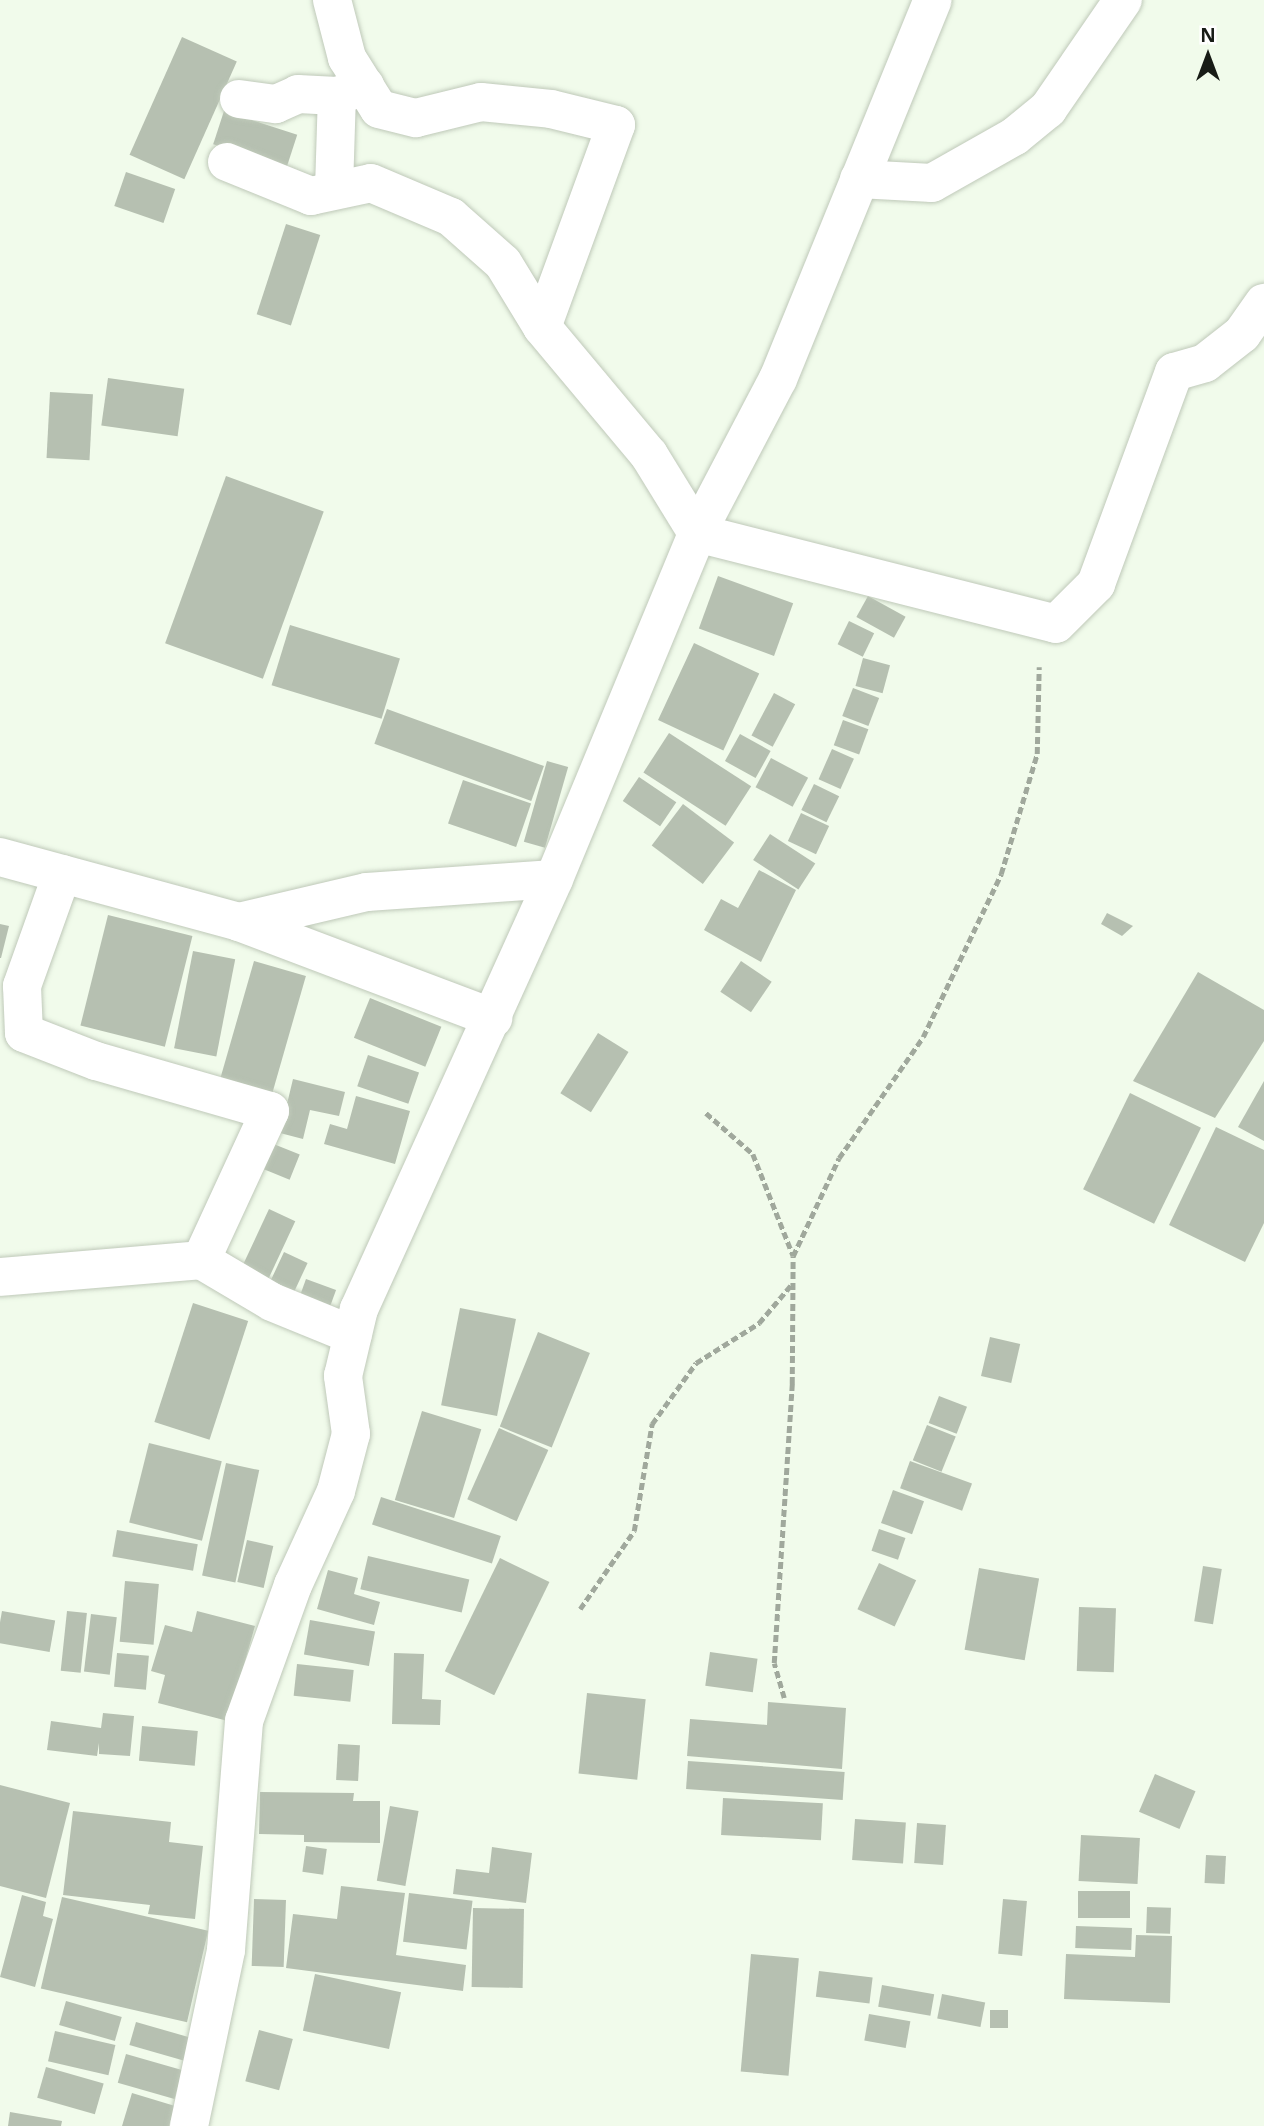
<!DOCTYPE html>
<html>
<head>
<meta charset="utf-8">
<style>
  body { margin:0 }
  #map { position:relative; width:1264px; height:2126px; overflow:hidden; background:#f1fbeb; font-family:"Open Sans",sans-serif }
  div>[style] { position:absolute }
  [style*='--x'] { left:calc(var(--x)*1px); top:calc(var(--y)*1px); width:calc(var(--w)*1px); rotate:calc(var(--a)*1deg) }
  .building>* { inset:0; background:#b6c0b1; transform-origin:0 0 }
  .path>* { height:4.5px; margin-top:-2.25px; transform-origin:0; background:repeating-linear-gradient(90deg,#a0a89c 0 7px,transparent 0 10.5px) }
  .roads { filter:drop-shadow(0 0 2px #bfc9b9) drop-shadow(0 0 2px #bfc9b9) }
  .street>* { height:38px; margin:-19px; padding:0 19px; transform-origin:19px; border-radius:19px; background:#fff }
  .secondary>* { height:38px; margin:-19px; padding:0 19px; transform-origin:19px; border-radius:19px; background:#fff }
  span { translate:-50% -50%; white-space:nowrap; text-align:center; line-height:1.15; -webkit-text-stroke:5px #fff; paint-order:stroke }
  .north { position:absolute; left:1173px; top:21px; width:70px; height:70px; -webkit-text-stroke:5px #fff; paint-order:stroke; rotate:0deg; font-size:19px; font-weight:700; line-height:28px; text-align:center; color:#181c16 }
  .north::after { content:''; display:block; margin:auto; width:24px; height:32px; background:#181c16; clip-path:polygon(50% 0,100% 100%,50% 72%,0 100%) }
</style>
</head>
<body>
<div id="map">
  <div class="building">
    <div style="left:182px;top:37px;width:60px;height:129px;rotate:24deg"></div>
    <div style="left:224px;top:111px;width:77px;height:35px;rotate:18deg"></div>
    <div style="left:126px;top:172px;width:52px;height:36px;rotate:19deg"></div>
    <div style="left:286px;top:224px;width:36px;height:95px;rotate:18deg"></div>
    <div style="left:108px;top:378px;width:77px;height:48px;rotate:8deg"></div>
    <div style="left:50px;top:392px;width:43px;height:66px;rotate:3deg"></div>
    <div style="left:226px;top:476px;width:104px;height:178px;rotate:20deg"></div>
    <div style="left:718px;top:576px;width:80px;height:56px;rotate:20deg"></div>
    <div style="left:868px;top:596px;width:43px;height:24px;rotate:29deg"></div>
    <div style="left:849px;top:621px;width:28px;height:26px;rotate:26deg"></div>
    <div style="left:290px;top:625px;width:115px;height:63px;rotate:17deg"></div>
    <div style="left:694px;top:643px;width:72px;height:85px;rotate:25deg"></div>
    <div style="left:863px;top:658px;width:28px;height:29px;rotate:15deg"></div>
    <div style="left:853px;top:688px;width:28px;height:30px;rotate:21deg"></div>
    <div style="left:774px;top:693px;width:24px;height:48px;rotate:28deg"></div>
    <div style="left:387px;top:709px;width:167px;height:37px;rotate:20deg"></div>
    <div style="left:843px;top:720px;width:27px;height:27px;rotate:20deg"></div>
    <div style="left:669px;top:733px;width:98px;height:47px;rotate:33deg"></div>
    <div style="left:740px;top:734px;width:35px;height:31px;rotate:29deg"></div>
    <div style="left:832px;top:749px;width:24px;height:33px;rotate:24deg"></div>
    <div style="left:771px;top:758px;width:42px;height:33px;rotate:28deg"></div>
    <div style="left:547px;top:761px;width:22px;height:84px;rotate:16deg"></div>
    <div style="left:639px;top:777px;width:45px;height:29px;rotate:34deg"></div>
    <div style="left:463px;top:780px;width:72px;height:46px;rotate:19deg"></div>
    <div style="left:814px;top:784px;width:28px;height:29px;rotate:26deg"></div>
    <div style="left:683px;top:804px;width:64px;height:52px;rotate:37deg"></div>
    <div style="left:801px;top:813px;width:31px;height:31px;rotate:25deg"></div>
    <div style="left:770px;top:834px;width:54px;height:31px;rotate:33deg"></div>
    <div style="clip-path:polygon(759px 870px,796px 890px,761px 962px,704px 930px,721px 899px,738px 908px)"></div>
    <div style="clip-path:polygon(1107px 913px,1133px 926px,1122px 936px,1101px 924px)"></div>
    <div style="left:108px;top:915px;width:87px;height:114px;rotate:14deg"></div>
    <div style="clip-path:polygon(0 924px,9px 926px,1px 958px,0 958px)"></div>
    <div style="left:193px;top:951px;width:43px;height:99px;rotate:11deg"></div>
    <div style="left:254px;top:961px;width:54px;height:128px;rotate:16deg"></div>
    <div style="left:741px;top:961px;width:37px;height:37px;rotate:34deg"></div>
    <div style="clip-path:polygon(1198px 972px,1264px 1010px,1264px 1041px,1215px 1118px,1133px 1081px)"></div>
    <div style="left:370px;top:998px;width:77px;height:43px;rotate:22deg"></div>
    <div style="left:598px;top:1033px;width:36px;height:71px;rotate:32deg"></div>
    <div style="left:368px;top:1055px;width:54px;height:33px;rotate:19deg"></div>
    <div style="clip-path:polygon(293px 1079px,345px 1092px,339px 1116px,310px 1110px,303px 1139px,280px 1133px)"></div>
    <div style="clip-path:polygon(1264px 1081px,1264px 1141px,1238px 1127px)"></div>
    <div style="left:1130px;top:1093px;width:79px;height:107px;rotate:26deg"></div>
    <div style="clip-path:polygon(356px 1096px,410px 1111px,395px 1164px,324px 1144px,330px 1124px,347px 1129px)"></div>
    <div style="clip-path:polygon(1216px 1127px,1264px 1150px,1264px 1223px,1245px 1262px,1169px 1225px)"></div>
    <div style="left:271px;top:1143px;width:31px;height:27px;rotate:22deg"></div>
    <div style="left:269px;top:1209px;width:29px;height:72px;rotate:25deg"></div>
    <div style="left:284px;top:1252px;width:26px;height:40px;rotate:25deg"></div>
    <div style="left:306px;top:1279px;width:32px;height:31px;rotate:20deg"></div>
    <div style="left:193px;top:1303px;width:58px;height:125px;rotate:18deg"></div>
    <div style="left:460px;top:1308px;width:57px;height:99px;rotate:11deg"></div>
    <div style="left:538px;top:1332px;width:56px;height:102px;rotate:22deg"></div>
    <div style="left:990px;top:1337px;width:31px;height:40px;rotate:13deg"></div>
    <div style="left:939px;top:1396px;width:30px;height:29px;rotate:21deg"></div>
    <div style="left:422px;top:1411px;width:62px;height:93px;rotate:17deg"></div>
    <div style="left:927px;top:1425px;width:31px;height:38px;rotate:22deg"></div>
    <div style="left:499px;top:1428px;width:54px;height:78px;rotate:24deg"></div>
    <div style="left:149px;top:1443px;width:75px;height:82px;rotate:14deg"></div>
    <div style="left:910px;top:1461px;width:66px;height:29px;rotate:20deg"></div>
    <div style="left:226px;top:1463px;width:34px;height:115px;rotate:12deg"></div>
    <div style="left:893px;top:1490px;width:33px;height:35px;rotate:20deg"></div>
    <div style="left:381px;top:1497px;width:126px;height:29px;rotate:18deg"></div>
    <div style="left:879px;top:1529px;width:28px;height:23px;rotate:19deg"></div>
    <div style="left:117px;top:1530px;width:82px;height:27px;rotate:10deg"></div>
    <div style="left:247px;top:1540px;width:27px;height:43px;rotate:13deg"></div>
    <div style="left:368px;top:1556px;width:104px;height:34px;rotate:13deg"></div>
    <div style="left:500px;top:1558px;width:55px;height:126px;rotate:26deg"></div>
    <div style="left:879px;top:1563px;width:41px;height:51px;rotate:25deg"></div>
    <div style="left:1203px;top:1566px;width:19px;height:56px;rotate:9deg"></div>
    <div style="left:979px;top:1568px;width:61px;height:83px;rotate:10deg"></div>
    <div style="clip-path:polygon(328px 1570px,358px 1578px,354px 1594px,380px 1602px,374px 1625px,317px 1609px)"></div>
    <div style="left:125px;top:1581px;width:34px;height:61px;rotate:5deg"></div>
    <div style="left:1079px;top:1607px;width:37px;height:64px;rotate:2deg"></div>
    <div style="left:2px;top:1611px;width:54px;height:32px;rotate:10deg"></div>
    <div style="left:67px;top:1611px;width:20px;height:60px;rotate:6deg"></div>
    <div style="clip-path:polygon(197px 1611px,255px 1626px,228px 1721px,158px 1703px,165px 1675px,151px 1671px,165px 1625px,192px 1632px)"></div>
    <div style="left:91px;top:1614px;width:26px;height:58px;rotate:7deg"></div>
    <div style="left:310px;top:1620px;width:66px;height:35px;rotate:10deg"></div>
    <div style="left:710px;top:1652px;width:48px;height:34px;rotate:8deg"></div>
    <div style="left:117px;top:1653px;width:32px;height:34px;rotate:5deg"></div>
    <div style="clip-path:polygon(394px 1653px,424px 1654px,422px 1699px,441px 1700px,440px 1725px,392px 1724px)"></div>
    <div style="left:297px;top:1664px;width:57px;height:32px;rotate:6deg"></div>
    <div style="left:587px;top:1693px;width:59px;height:81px;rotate:6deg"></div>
    <div style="clip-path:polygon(768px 1702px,846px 1708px,842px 1769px,687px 1756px,690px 1719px,767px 1725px)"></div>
    <div style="clip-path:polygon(103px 1713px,134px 1716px,130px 1756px,99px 1754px,99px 1743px,97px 1756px,47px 1750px,51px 1721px,101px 1728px)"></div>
    <div style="left:142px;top:1726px;width:56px;height:35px;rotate:5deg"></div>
    <div style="left:338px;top:1744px;width:22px;height:36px;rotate:3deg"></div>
    <div style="left:688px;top:1761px;width:157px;height:28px;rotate:4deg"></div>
    <div style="left:1155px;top:1774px;width:44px;height:41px;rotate:23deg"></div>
    <div style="clip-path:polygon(0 1785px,70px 1803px,46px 1898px,0 1886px)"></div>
    <div style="clip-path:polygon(260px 1792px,354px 1793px,353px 1801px,380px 1801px,380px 1843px,304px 1842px,304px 1835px,259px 1834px)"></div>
    <div style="left:723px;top:1798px;width:100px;height:37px;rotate:3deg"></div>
    <div style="left:390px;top:1806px;width:29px;height:76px;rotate:10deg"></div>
    <div style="clip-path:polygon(73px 1811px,171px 1822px,169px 1842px,203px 1846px,195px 1919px,148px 1914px,150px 1905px,63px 1895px)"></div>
    <div style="left:855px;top:1819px;width:51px;height:41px;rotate:4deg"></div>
    <div style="left:917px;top:1823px;width:29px;height:40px;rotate:4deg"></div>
    <div style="left:1081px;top:1835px;width:59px;height:46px;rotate:3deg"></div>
    <div style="left:306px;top:1846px;width:21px;height:26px;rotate:8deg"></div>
    <div style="clip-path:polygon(492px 1847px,532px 1853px,526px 1903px,453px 1894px,456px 1869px,489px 1873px)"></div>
    <div style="left:1206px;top:1855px;width:20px;height:28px;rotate:3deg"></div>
    <div style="clip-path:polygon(341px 1886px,405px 1893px,396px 1955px,466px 1965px,463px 1991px,286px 1968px,293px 1914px,337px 1919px)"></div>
    <div style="left:1078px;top:1891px;width:52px;height:27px"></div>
    <div style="left:409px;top:1893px;width:64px;height:49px;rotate:7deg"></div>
    <div style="clip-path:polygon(22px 1895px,46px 1902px,43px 1916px,53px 1919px,35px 1987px,0 1977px)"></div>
    <div style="left:62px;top:1897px;width:150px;height:94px;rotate:13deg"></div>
    <div style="left:254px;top:1899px;width:32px;height:67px;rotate:2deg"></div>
    <div style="left:1003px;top:1899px;width:24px;height:55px;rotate:5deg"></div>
    <div style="left:1147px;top:1907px;width:24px;height:26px;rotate:2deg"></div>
    <div style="left:473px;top:1908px;width:51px;height:79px;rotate:1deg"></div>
    <div style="left:1076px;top:1926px;width:56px;height:22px;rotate:2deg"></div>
    <div style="clip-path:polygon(1136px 1935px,1172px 1936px,1170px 2003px,1064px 1999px,1066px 1954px,1135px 1957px)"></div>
    <div style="left:751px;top:1954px;width:48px;height:118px;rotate:5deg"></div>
    <div style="left:819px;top:1971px;width:54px;height:26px;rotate:7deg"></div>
    <div style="left:315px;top:1974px;width:88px;height:58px;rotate:12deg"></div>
    <div style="left:882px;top:1985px;width:53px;height:22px;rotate:10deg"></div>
    <div style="left:942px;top:1994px;width:44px;height:25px;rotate:11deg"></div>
    <div style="left:66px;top:2001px;width:58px;height:25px;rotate:16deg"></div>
    <div style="left:990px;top:2010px;width:18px;height:18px"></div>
    <div style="left:869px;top:2014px;width:42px;height:27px;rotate:10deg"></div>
    <div style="left:136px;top:2022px;width:58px;height:24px;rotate:16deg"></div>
    <div style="left:259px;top:2030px;width:35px;height:53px;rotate:15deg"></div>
    <div style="left:55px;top:2031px;width:62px;height:31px;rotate:13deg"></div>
    <div style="left:126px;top:2054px;width:59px;height:30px;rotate:16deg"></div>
    <div style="left:46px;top:2067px;width:60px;height:32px;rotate:16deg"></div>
    <div style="clip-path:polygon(132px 2093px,175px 2106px,169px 2126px,122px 2126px)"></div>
    <div style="clip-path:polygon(10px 2112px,62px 2121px,61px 2126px,8px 2126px)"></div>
  </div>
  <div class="path">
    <div style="--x:706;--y:1113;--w:62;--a:41.1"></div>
    <div style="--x:753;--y:1154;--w:109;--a:68.4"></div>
    <div style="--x:580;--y:1609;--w:95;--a:-55.3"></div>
    <div style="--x:634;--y:1531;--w:109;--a:-80.5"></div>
    <div style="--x:652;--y:1424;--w:75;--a:-54.2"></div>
    <div style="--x:696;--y:1363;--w:75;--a:-32.4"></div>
    <div style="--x:759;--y:1323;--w:51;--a:-49.8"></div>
    <div style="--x:784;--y:1698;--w:36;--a:-106"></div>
    <div style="--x:774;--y:1663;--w:280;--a:-86.3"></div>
    <div style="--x:792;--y:1384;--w:128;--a:-89.6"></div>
    <div style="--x:793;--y:1256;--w:108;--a:-64.9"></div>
    <div style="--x:839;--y:1158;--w:147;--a:-55.2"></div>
    <div style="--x:923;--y:1037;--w:181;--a:-64.4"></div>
    <div style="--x:1001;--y:874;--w:125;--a:-73.3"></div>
    <div style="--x:1037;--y:754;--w:87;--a:-88.7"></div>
  </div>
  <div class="roads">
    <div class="street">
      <div style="--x:332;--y:0;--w:60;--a:75.5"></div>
      <div style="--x:347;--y:58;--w:60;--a:57.9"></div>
      <div style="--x:379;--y:109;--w:38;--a:14"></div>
      <div style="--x:416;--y:118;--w:67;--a:-13.8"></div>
      <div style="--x:481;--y:102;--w:70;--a:5.7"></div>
      <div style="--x:551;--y:109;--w:67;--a:13.8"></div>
      <div style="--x:616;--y:125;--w:215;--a:110.1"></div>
      <div style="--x:542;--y:327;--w:167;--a:50.1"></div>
      <div style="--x:649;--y:455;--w:92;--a:58.4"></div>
      <div style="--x:697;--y:533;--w:370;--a:14.2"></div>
      <div style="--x:1056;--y:624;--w:57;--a:-45"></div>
      <div style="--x:1096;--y:584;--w:226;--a:-69.8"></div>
      <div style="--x:1174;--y:372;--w:32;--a:-16"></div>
      <div style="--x:1205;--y:363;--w:47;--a:-38.1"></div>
      <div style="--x:1242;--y:334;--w:38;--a:-55"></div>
      <div style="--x:239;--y:99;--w:37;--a:8"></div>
      <div style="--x:276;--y:104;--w:24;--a:-24"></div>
      <div style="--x:298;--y:94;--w:39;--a:3"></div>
      <div style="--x:227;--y:162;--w:91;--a:22"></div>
      <div style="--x:311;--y:196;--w:61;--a:-12.2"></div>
      <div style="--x:371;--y:183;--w:87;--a:23"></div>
      <div style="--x:451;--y:217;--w:69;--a:41.5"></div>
      <div style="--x:503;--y:263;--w:75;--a:58.6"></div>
      <div style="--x:859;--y:179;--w:73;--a:3.1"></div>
      <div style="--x:932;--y:183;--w:95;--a:-29.5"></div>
      <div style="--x:1015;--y:136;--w:43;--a:-39.3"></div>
      <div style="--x:1048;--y:109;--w:132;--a:-55.5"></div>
      <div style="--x:334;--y:189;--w:93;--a:-88.2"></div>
      <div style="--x:337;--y:96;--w:30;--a:-20"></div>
      <div style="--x:0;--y:857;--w:248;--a:15.2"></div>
      <div style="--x:239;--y:922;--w:272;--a:20.7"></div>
      <div style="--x:62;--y:874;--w:119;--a:109.7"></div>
      <div style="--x:22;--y:986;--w:47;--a:87.6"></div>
      <div style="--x:24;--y:1033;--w:77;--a:21.3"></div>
      <div style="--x:96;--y:1061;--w:181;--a:16"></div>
      <div style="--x:270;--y:1111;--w:164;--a:114.8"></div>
      <div style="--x:201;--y:1260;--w:82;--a:30.6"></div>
      <div style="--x:272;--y:1302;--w:87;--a:22.2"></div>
      <div style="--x:239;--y:922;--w:131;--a:-13.2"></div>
      <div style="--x:367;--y:892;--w:187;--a:-4"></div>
      <div style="--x:0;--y:1277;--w:202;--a:-4.8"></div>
    </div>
    <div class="secondary">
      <div style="--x:189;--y:2126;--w:180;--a:-78.1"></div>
      <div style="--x:226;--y:1950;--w:230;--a:-85.5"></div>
      <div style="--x:244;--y:1721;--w:145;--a:-70.2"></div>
      <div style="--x:293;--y:1585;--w:103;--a:-65.4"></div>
      <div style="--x:336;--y:1491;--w:59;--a:-75.3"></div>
      <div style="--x:351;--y:1434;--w:59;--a:-97.9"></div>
      <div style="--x:343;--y:1376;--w:69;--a:-76.6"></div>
      <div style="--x:359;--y:1309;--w:472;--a:-65.6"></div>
      <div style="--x:554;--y:879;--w:374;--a:-67.5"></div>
      <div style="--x:697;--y:533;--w:174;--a:-62.3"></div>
      <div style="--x:778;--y:379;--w:409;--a:-67.8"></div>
    </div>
  </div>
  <div class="north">N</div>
</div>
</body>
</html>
